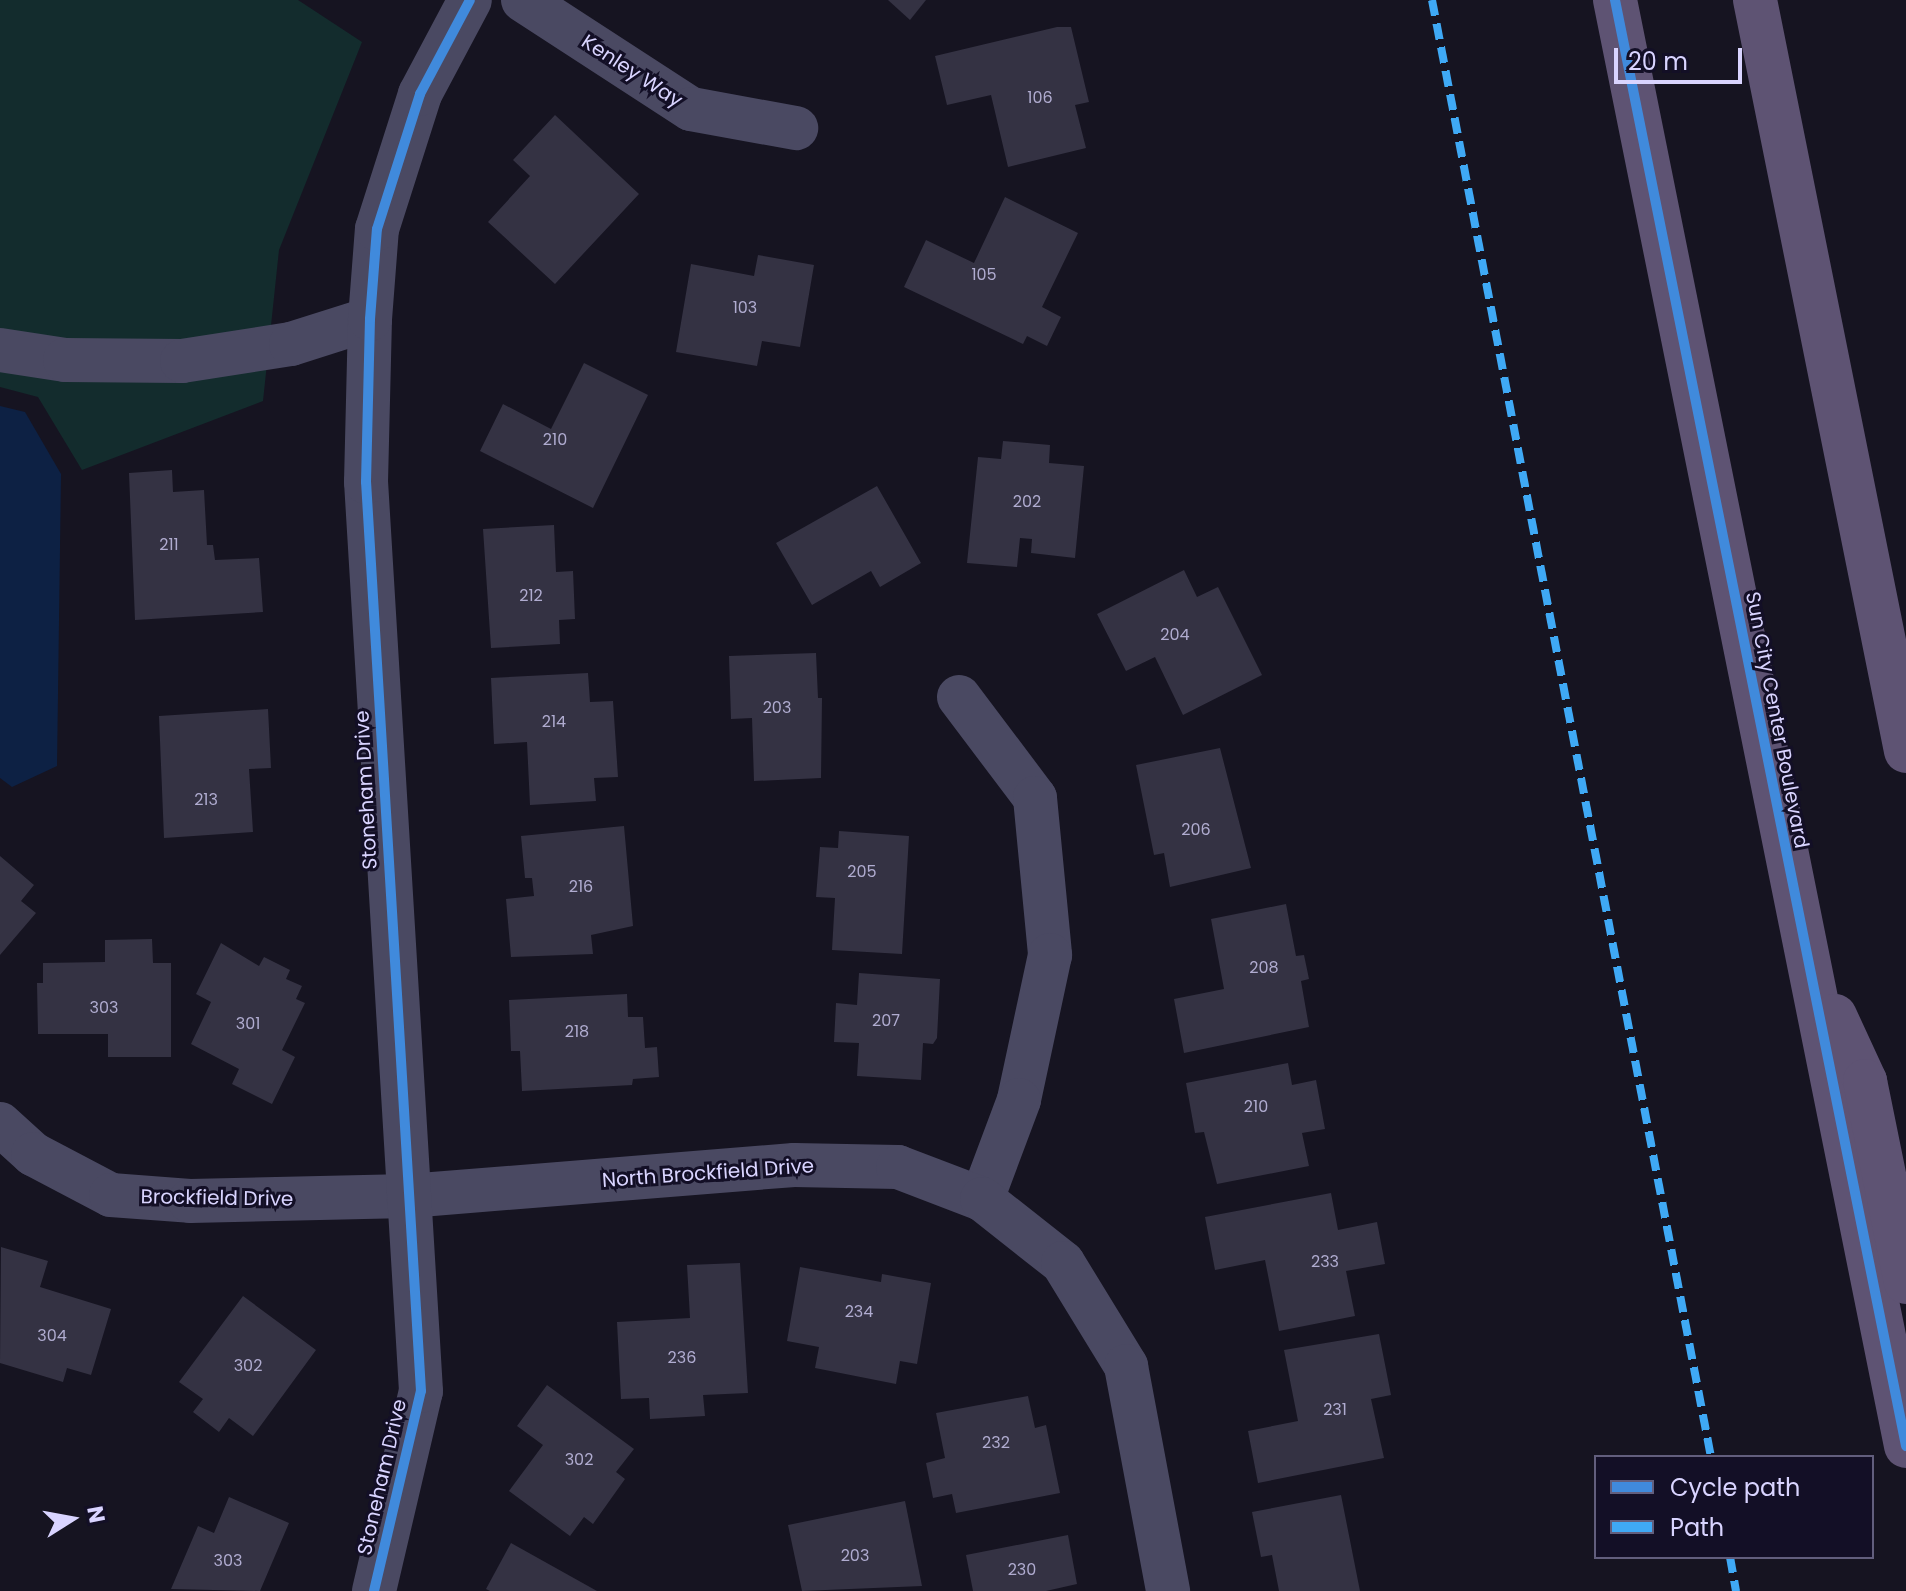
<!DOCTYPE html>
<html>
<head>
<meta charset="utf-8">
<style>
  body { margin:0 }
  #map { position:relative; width:1906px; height:1591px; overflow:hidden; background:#161421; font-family:Poppins,sans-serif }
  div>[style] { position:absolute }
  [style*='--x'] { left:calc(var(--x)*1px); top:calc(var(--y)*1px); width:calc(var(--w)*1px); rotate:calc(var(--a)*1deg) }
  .green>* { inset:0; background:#132c2d }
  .water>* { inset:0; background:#0d2144 }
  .building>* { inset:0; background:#343243 }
  .minor>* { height:44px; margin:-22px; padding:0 22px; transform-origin:22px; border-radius:22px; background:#4a4962 }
  .major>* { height:44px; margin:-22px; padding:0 22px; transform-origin:22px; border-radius:22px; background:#5e5373 }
  .quiet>* { height:8px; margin-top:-4px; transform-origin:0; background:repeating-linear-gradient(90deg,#3fa9f5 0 16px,transparent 0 24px) }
  .cycleway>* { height:10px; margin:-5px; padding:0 5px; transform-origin:5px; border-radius:5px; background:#408adc }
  span { translate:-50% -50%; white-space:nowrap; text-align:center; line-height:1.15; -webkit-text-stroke:6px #130f26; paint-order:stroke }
  .number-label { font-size:16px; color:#b0acd0 }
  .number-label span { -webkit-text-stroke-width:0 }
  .street-label { font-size:20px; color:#d9d4ff }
  .legend { position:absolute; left:1594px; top:1455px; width:280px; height:104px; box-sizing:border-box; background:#130f26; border:2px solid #625e7d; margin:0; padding:10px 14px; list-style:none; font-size:24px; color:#d9d4ff }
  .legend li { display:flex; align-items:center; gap:16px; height:40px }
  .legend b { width:40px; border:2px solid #625e7d }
  .north { position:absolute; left:32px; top:1479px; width:80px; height:80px; -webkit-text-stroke:6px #130f26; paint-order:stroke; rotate:79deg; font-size:22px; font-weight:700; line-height:32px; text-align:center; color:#d9d4ff }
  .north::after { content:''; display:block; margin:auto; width:28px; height:36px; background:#d9d4ff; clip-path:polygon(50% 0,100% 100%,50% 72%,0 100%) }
  .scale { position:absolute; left:1614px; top:48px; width:128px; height:36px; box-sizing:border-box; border:4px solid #d9d4ff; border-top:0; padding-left:10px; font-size:24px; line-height:28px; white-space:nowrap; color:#d9d4ff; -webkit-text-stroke:6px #130f26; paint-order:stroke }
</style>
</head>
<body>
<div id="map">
  <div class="green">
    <div style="clip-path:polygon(0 0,298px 0,362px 42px,279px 250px,263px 401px,82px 470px,38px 397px,0 387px)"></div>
  </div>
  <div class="water">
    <div style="clip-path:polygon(0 406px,25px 412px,61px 474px,57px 766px,12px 787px,0 778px)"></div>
  </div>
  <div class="building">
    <div style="clip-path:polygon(888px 0,926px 0,910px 20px)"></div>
    <div style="clip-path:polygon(1057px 27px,1071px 27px,1089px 102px,1075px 105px,1086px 148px,1008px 167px,991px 95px,947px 105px,935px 56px)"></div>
    <div style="clip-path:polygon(555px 115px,639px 194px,555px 284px,488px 222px,530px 176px,513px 160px)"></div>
    <div style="clip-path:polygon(1005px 197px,1078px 233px,1042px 307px,1061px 317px,1047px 346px,1027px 336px,1023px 344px,904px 287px,926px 240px,974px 263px)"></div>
    <div style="clip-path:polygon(758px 255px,814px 265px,800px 347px,762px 341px,757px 366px,676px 352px,691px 264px,754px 276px)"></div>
    <div style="clip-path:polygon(584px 363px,648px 395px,593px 508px,480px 451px,503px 404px,551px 429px)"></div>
    <div style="clip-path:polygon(1003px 441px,1050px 445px,1049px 463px,1084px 466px,1075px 558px,1031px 553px,1032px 539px,1020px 538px,1017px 567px,967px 563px,978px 457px,1001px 459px)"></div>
    <div style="clip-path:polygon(172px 470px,173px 492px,204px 490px,207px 545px,213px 545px,215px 560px,259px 558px,263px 612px,135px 620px,129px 473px)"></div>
    <div style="clip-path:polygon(877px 486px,921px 563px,880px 587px,871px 571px,812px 605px,776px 543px)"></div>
    <div style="clip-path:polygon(554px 525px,556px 572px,573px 571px,575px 619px,559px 620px,560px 644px,491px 648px,483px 529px)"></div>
    <div style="clip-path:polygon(1184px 570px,1197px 597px,1218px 587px,1262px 675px,1183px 715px,1155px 657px,1126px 671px,1097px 614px)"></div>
    <div style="clip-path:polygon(816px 653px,818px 698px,822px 698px,821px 778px,754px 781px,752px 718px,731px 719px,729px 656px)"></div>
    <div style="clip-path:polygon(588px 673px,590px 702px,613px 701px,618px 777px,594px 778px,596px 801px,530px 805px,527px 742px,494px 744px,491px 678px)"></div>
    <div style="clip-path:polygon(268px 709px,271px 768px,249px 769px,253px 832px,164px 838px,159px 716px)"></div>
    <div style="clip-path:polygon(1220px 748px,1251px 868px,1170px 887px,1164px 853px,1154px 855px,1136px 765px)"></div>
    <div style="clip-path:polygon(624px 826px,633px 926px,591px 935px,593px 954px,511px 957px,506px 899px,534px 896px,532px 878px,525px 878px,521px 836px)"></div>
    <div style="clip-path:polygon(839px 831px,909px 836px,902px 954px,832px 950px,835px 898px,816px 897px,820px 847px,838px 848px)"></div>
    <div style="clip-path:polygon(0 856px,34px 885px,21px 901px,36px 913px,0 955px)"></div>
    <div style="clip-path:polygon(1286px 904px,1296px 956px,1304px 955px,1309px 979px,1301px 981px,1309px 1027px,1184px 1053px,1174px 999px,1224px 989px,1211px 919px)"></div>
    <div style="clip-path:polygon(152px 939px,153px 963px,171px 963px,171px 1057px,108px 1057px,108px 1034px,38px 1034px,37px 983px,43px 983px,43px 963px,105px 962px,105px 940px)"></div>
    <div style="clip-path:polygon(221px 943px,259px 966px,264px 957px,290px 970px,286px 979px,302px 986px,296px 999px,305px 1003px,282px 1050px,295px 1057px,272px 1104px,232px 1084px,239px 1069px,191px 1044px,211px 1002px,196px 994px)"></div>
    <div style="clip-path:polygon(859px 973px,940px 979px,937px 1038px,933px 1044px,923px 1043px,921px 1080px,857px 1076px,859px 1043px,834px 1042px,836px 1003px,857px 1005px)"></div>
    <div style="clip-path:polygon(627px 994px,628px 1017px,643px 1017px,645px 1048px,657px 1047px,659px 1077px,633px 1079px,632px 1085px,522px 1091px,520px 1051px,511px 1051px,509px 1000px)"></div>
    <div style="clip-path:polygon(1288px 1063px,1292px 1085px,1316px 1080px,1325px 1129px,1302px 1133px,1309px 1166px,1217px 1184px,1204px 1132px,1195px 1133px,1186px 1083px)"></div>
    <div style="clip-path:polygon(1331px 1193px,1338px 1230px,1377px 1222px,1385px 1264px,1346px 1271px,1355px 1316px,1279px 1331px,1265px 1260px,1215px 1270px,1205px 1217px)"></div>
    <div style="clip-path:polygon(1px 1247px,48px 1261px,40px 1287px,111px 1309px,91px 1375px,67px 1368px,63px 1382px,0 1363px)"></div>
    <div style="clip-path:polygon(740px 1263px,748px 1393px,703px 1395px,705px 1416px,650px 1419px,649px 1398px,621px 1399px,617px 1322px,690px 1318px,687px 1265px)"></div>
    <div style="clip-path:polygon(800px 1267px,881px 1282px,882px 1274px,931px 1283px,917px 1364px,900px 1361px,896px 1384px,815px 1368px,819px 1347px,787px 1341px)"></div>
    <div style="clip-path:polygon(243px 1296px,316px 1350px,253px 1436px,229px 1418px,219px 1432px,193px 1412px,203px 1399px,179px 1382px)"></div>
    <div style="clip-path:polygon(1379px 1334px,1391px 1395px,1371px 1399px,1384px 1458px,1258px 1483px,1248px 1431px,1298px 1421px,1284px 1350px)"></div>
    <div style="clip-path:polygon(547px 1385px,634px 1449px,616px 1472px,625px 1479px,593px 1524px,584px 1517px,570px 1536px,509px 1491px,543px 1445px,517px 1426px)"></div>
    <div style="clip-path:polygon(1028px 1396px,1035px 1428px,1046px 1425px,1060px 1493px,956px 1513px,952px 1494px,933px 1498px,926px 1463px,945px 1458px,936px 1413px)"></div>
    <div style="clip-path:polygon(1341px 1495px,1360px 1591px,1279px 1591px,1272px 1555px,1261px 1557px,1252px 1512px)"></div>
    <div style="clip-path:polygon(229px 1497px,289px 1523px,260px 1591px,171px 1589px,198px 1526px,214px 1533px)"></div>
    <div style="clip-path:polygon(905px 1501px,922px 1586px,802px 1591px,788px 1525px)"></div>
    <div style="clip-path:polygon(1068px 1535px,1077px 1584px,1046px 1591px,973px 1591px,966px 1555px)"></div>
    <div style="clip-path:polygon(511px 1543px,597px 1591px,490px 1591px,486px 1589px)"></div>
  </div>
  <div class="minor">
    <div style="--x:523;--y:0;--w:200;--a:33"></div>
    <div style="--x:691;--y:109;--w:107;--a:10.3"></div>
    <div style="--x:0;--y:350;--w:66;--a:8.7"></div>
    <div style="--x:65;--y:360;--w:117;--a:0.5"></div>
    <div style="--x:182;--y:361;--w:110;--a:-8.9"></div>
    <div style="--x:291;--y:344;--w:83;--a:-17.6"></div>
    <div style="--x:959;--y:697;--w:126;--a:53"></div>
    <div style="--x:1035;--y:798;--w:158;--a:84.5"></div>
    <div style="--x:1050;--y:955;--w:148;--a:102.1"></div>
    <div style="--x:1019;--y:1100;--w:106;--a:110.5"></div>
    <div style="--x:0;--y:1124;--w:45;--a:42.3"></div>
    <div style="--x:33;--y:1154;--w:88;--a:27.7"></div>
    <div style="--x:111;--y:1195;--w:79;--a:4.3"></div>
    <div style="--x:190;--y:1201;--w:218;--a:-1.3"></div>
    <div style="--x:408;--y:1196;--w:387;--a:-4.6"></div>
    <div style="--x:794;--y:1165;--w:104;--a:1.1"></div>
    <div style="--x:898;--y:1167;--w:90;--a:20.9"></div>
    <div style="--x:982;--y:1199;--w:103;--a:38.3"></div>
    <div style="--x:1063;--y:1263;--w:121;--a:58.5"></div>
    <div style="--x:1126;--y:1366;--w:229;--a:79.4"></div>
    <div style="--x:374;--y:1591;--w:205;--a:-76.8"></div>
    <div style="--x:421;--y:1391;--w:911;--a:-93.46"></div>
    <div style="--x:366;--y:482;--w:163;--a:-88.6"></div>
    <div style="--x:370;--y:319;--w:90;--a:-85.6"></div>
    <div style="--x:377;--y:229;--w:142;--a:-72.3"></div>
    <div style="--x:420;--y:94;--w:106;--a:-62"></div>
  </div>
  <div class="major">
    <div style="--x:1615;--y:0;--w:1475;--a:78.62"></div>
    <div style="--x:1755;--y:0;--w:766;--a:78.63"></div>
    <div style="--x:1835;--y:1016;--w:72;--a:65.2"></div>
    <div style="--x:1865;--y:1081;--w:205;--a:78.5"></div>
  </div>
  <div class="quiet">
    <div style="--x:1432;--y:0;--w:1483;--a:79.16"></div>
    <div style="--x:1730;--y:1557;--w:35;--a:80"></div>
  </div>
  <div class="cycleway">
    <div style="--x:1615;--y:0;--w:1475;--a:78.62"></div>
    <div style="--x:374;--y:1591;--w:205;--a:-76.8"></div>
    <div style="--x:421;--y:1391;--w:911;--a:-93.46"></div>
    <div style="--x:366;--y:482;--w:163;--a:-88.6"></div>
    <div style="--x:370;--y:319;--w:90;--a:-85.6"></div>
    <div style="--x:377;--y:229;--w:142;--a:-72.3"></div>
    <div style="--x:420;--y:94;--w:106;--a:-62"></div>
  </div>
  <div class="number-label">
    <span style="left:1040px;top:98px">106</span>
    <span style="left:984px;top:275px">105</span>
    <span style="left:745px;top:308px">103</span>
    <span style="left:555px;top:440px">210</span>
    <span style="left:1027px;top:502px">202</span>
    <span style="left:169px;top:545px">211</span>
    <span style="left:531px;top:596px">212</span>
    <span style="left:1175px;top:635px">204</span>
    <span style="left:777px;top:708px">203</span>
    <span style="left:554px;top:722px">214</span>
    <span style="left:206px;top:800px">213</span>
    <span style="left:1196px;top:830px">206</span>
    <span style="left:862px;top:872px">205</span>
    <span style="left:581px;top:887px">216</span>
    <span style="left:1264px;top:968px">208</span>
    <span style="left:104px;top:1008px">303</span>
    <span style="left:886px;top:1021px">207</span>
    <span style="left:248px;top:1024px">301</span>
    <span style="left:577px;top:1032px">218</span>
    <span style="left:1256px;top:1107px">210</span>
    <span style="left:1325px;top:1262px">233</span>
    <span style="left:859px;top:1312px">234</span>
    <span style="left:52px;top:1336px">304</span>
    <span style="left:682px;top:1358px">236</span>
    <span style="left:248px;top:1366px">302</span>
    <span style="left:1335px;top:1410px">231</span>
    <span style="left:996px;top:1443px">232</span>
    <span style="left:579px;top:1460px">302</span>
    <span style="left:855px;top:1556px">203</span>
    <span style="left:228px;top:1561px">303</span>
    <span style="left:1022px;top:1570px">230</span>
  </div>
  <div class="street-label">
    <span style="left:632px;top:71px;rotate:33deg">Kenley Way</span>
    <span style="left:1777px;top:720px;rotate:79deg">Sun City Center Boulevard</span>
    <span style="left:366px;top:790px;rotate:-93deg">Stoneham Drive</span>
    <span style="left:708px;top:1173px;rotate:-4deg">North Brockfield Drive</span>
    <span style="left:217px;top:1198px;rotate:1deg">Brockfield Drive</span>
    <span style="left:382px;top:1477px;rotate:-77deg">Stoneham Drive</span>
  </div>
  <ul class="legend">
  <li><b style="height:10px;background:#408adc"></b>Cycle path</li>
  <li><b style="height:10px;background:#3fa9f5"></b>Path</li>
  </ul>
  <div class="north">N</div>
  <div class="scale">20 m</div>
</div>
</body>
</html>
